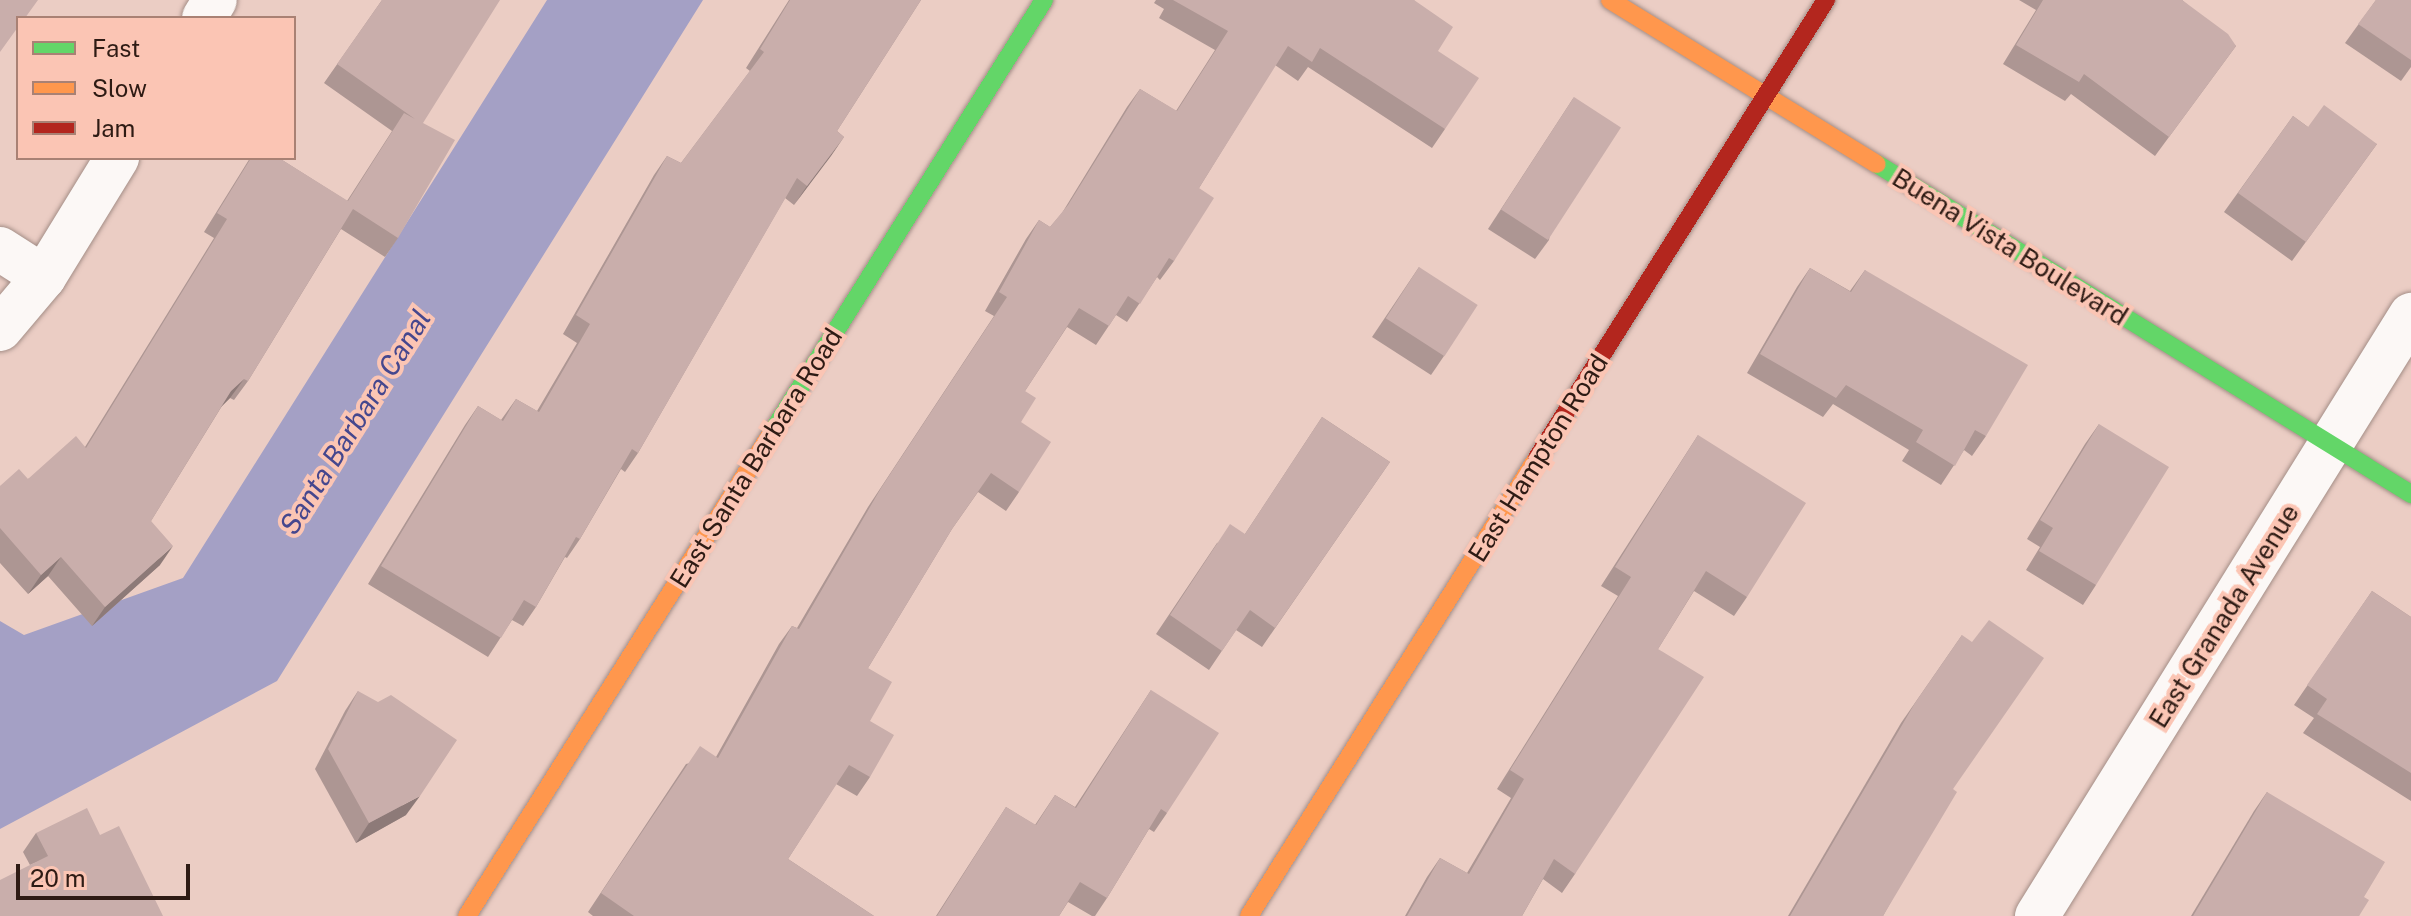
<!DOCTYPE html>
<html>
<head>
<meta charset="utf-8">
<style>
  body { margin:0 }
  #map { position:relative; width:2411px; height:916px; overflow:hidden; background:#ebcdc4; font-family:"Public Sans",sans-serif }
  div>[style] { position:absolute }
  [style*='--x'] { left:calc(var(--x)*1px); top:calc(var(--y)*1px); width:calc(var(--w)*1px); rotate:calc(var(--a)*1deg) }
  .water>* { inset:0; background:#a4a0c5 }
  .roads { filter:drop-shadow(0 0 2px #a48e87) drop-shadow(0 0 2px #a48e87) }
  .street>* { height:44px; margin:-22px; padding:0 22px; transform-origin:22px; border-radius:22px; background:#fcf8f6 }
  .fast>* { height:18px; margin:-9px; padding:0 9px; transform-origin:9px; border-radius:9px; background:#63d668 }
  .slow>* { height:18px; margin:-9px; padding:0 9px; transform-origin:9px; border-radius:9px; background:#ff974d }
  .jam>* { height:18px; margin:-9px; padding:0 9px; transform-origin:9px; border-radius:9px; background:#b3261e }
  .wall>* { inset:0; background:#ad9693 }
  .shaded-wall>* { inset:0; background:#8d7a78 }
  .building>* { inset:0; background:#c9aeab; transform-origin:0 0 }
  span { translate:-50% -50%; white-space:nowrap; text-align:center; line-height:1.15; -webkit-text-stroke:8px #fbc5b4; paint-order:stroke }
  .street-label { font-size:26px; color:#2e1b14 }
  .water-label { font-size:28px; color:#45478e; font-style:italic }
  .legend { position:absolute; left:16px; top:16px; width:280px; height:144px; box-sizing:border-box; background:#fbc5b4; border:2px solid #a98174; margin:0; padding:10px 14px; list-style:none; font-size:24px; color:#2e1b14 }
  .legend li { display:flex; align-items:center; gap:16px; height:40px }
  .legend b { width:40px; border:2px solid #a98174 }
  .scale { position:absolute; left:16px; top:864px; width:174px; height:36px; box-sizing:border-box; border:4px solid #2e1b14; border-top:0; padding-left:10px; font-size:24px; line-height:28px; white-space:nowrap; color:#2e1b14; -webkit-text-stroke:6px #fbc5b4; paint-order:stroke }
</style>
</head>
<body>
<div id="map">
  <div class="water">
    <div style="clip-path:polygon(547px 0,703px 0,277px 681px,0 829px,0 621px,24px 635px,183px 578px)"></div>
  </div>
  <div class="roads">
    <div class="street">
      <div style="--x:204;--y:18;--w:21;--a:-59"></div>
      <div style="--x:0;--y:249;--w:52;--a:32.5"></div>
      <div style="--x:0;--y:329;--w:68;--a:-49.8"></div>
      <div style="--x:44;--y:277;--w:140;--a:-58.5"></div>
      <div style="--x:2037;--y:916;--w:708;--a:-58.11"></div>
    </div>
    <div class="fast">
      <div style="--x:1877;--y:164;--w:628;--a:31.72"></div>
      <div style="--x:774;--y:429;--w:507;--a:-57.81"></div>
    </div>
    <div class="slow">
      <div style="--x:1610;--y:0;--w:313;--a:31.6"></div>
      <div style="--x:467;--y:916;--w:576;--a:-57.77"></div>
      <div style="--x:1249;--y:916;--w:541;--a:-57.84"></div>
    </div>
    <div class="jam">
      <div style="--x:1537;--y:458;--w:542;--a:-57.75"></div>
    </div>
  </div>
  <div class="wall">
    <div style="clip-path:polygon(382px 0,423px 123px,398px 238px,385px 257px,341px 229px,248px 381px,234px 400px,230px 398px,222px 406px,151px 521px,160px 565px,92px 626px,48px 576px,28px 594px,0 563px,0 486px,28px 479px,85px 447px,214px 238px,204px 232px,250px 158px,279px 158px,347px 201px,392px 131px,324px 83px)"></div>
    <div style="clip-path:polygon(789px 0,921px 0,837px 131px,844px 137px,794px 205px,785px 198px,638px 453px,625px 472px,621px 469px,580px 539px,567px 558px,565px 557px,536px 607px,523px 626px,512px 620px,488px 657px,368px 584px,465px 425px,478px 406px,501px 420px,516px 399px,537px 411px,577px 343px,563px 334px,654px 175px,667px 156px,681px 163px,750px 71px,746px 68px)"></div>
    <div style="clip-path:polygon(1156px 0,1414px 0,1438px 51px,1445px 129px,1432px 148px,1308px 67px,1298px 81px,1275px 65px,1199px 188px,1174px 261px,1160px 280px,1157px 277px,1127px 322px,1116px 315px,1096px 345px,1067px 327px,1025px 391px,1021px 422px,1019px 492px,1006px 511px,978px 492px,952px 529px,868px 668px,870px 777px,857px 796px,836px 784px,788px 859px,874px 916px,593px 916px,588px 912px,686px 764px,716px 757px,779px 644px,792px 626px,797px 628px,868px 507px,994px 316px,985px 311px,1026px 239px,1039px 220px,1050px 227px,1062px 213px,1127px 107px,1140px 89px,1176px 111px,1215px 50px,1159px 18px,1164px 9px,1154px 3px)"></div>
    <div style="clip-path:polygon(2019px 0,2182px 0,2236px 46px,2155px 156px,2071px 94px,2065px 101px,2003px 64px,2036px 10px)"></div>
    <div style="clip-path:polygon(2376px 0,2411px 0,2411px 67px,2401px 81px,2345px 43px)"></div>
    <div style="clip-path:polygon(1574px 97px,1549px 240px,1535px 259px,1488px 229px)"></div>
    <div style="clip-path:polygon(2293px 116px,2308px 127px,2377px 144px,2292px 261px,2224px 212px)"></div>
    <div style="clip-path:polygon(1419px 267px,1444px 356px,1431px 375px,1372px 337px)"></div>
    <div style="clip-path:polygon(1810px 268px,1850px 291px,1865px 270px,1986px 436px,1972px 456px,1964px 450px,1941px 485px,1902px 461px,1909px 450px,1833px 404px,1823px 417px,1747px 373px,1797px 287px)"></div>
    <div style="clip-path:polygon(1322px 417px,1390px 462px,1262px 647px,1236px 630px,1209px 670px,1156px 634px,1217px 543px,1245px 534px)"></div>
    <div style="clip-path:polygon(2099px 424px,2096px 585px,2083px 605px,2026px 570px,2040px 547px,2027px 539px,2085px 444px)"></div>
    <div style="clip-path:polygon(1698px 435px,1747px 597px,1734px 616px,1694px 591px,1658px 649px,1575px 874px,1562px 893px,1543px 879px,1522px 916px,1405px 916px,1427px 877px,1440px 858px,1467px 873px,1511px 798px,1497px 789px,1618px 596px,1601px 586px)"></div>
    <div style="clip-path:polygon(2372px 591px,2411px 617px,2411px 801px,2303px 733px,2314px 718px,2294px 705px)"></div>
    <div style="clip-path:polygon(1962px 635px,1953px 789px,1883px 916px,1788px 916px,1901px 723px)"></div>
    <div style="clip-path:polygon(1151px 690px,1167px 813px,1154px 832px,1149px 829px,1107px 898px,1095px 916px,1092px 916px,1068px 902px,1059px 916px,936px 916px,1006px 807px,1035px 825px,1055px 795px,1075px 807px)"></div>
    <div style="clip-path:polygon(358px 691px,406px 815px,356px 843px,315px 769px,345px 711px)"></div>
    <div style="clip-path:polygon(2267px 792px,2364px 897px,2359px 916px,2191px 916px,2254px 811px)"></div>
    <div style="clip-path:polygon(36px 833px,100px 835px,30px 865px,23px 852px)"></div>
  </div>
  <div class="shaded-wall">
    <div style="clip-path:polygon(844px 137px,831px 156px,794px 205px,807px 186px)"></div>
    <div style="clip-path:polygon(244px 379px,230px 398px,218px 410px,231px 391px)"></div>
    <div style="clip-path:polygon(173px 546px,160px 565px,92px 626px,105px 607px)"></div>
    <div style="clip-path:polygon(61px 557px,48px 576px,28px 594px,41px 575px)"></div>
    <div style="clip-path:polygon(420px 796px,406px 815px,356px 843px,369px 823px)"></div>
  </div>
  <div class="building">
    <div style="clip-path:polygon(0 0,38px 0,25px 18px,18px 18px,18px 27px,0 52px)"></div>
    <div style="clip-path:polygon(382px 0,500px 0,423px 123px,455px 140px,398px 238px,353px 209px,248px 381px,244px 379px,231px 391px,151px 521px,173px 546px,105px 607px,61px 557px,41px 575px,0 528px,0 486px,19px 469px,28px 479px,76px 436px,86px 448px,227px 219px,217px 213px,251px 158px,279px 158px,348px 201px,404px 113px,415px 119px,337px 64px)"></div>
    <div style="clip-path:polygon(790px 0,921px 0,837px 131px,844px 137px,807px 186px,797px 178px,638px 453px,632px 449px,580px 539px,576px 537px,536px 607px,524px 600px,501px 638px,381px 566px,478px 406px,503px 421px,516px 399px,539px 412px,590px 324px,576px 315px,667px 156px,681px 163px,764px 52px,760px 49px)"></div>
    <div style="clip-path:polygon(1173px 0,1414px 0,1453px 27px,1438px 51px,1479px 78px,1445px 129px,1320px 48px,1312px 62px,1288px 46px,1199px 188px,1214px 198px,1174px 261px,1169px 258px,1140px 304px,1128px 296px,1109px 326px,1079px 308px,1025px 391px,1036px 398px,1021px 422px,1051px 442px,1019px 492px,991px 473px,952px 529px,868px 668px,892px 682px,870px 721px,894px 735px,870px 777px,849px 765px,788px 859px,874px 916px,634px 916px,601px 893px,700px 746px,718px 758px,792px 626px,799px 629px,881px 488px,1007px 297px,999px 292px,1039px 220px,1050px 227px,1068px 205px,1140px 89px,1177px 111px,1228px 31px)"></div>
    <div style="clip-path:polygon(2043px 0,2182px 0,2228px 34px,2236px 46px,2169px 137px,2084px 74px,2079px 82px,2016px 45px)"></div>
    <div style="clip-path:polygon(2376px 0,2411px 0,2411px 60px,2358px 24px)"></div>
    <div style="left:1574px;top:97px;width:56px;height:134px;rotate:33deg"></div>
    <div style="clip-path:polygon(2324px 105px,2377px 144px,2306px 242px,2238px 193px,2293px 116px,2308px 127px)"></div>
    <div style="left:1419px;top:267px;width:70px;height:61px;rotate:33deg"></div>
    <div style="clip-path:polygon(1810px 268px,1851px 292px,1865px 270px,2028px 365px,1986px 436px,1975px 430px,1955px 466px,1916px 442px,1923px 430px,1846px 385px,1836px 398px,1760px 354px)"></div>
    <div style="clip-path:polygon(1322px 417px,1390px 462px,1275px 628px,1250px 610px,1222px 651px,1170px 615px,1230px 524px,1245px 534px)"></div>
    <div style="clip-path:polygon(2099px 424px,2169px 467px,2096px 585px,2039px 551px,2053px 528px,2040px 520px)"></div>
    <div style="clip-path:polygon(1698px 435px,1806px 503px,1747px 597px,1706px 571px,1658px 649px,1704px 677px,1575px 874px,1554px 859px,1522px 916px,1407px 916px,1440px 858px,1469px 874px,1524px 779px,1510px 770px,1631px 577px,1615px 567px)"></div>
    <div style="clip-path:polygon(2372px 591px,2411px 617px,2411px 773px,2317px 714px,2327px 699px,2307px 685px)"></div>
    <div style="clip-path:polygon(1989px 620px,2044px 658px,1953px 789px,1957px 792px,1883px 916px,1790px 916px,1915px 703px,1962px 635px,1972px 642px)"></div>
    <div style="clip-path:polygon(1151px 690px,1219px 733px,1167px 813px,1161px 809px,1107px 898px,1080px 882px,1059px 916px,937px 916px,1006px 807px,1036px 825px,1055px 795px,1076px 808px)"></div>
    <div style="clip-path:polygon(358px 691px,378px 702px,391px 695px,457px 740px,420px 796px,369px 823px,328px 749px)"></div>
    <div style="clip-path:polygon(2267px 792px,2385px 862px,2364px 897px,2369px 900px,2359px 916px,2193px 916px)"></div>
    <div style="clip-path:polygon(87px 808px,100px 835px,119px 826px,163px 916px,0 916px,0 880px,48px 856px,36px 833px)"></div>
  </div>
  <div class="street-label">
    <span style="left:2010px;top:247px;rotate:32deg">Buena Vista Boulevard</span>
    <span style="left:756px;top:458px;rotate:-58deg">East Santa Barbara Road</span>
    <span style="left:1538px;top:458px;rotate:-58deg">East Hampton Road</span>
    <span style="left:2224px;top:616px;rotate:-58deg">East Granada Avenue</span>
  </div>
  <div class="water-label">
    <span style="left:355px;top:422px;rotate:-58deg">Santa Barbara Canal</span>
  </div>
  <ul class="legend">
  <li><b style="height:10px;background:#63d668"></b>Fast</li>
  <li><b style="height:10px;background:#ff974d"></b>Slow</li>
  <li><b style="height:10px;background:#b3261e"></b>Jam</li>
  </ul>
  <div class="scale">20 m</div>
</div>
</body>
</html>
